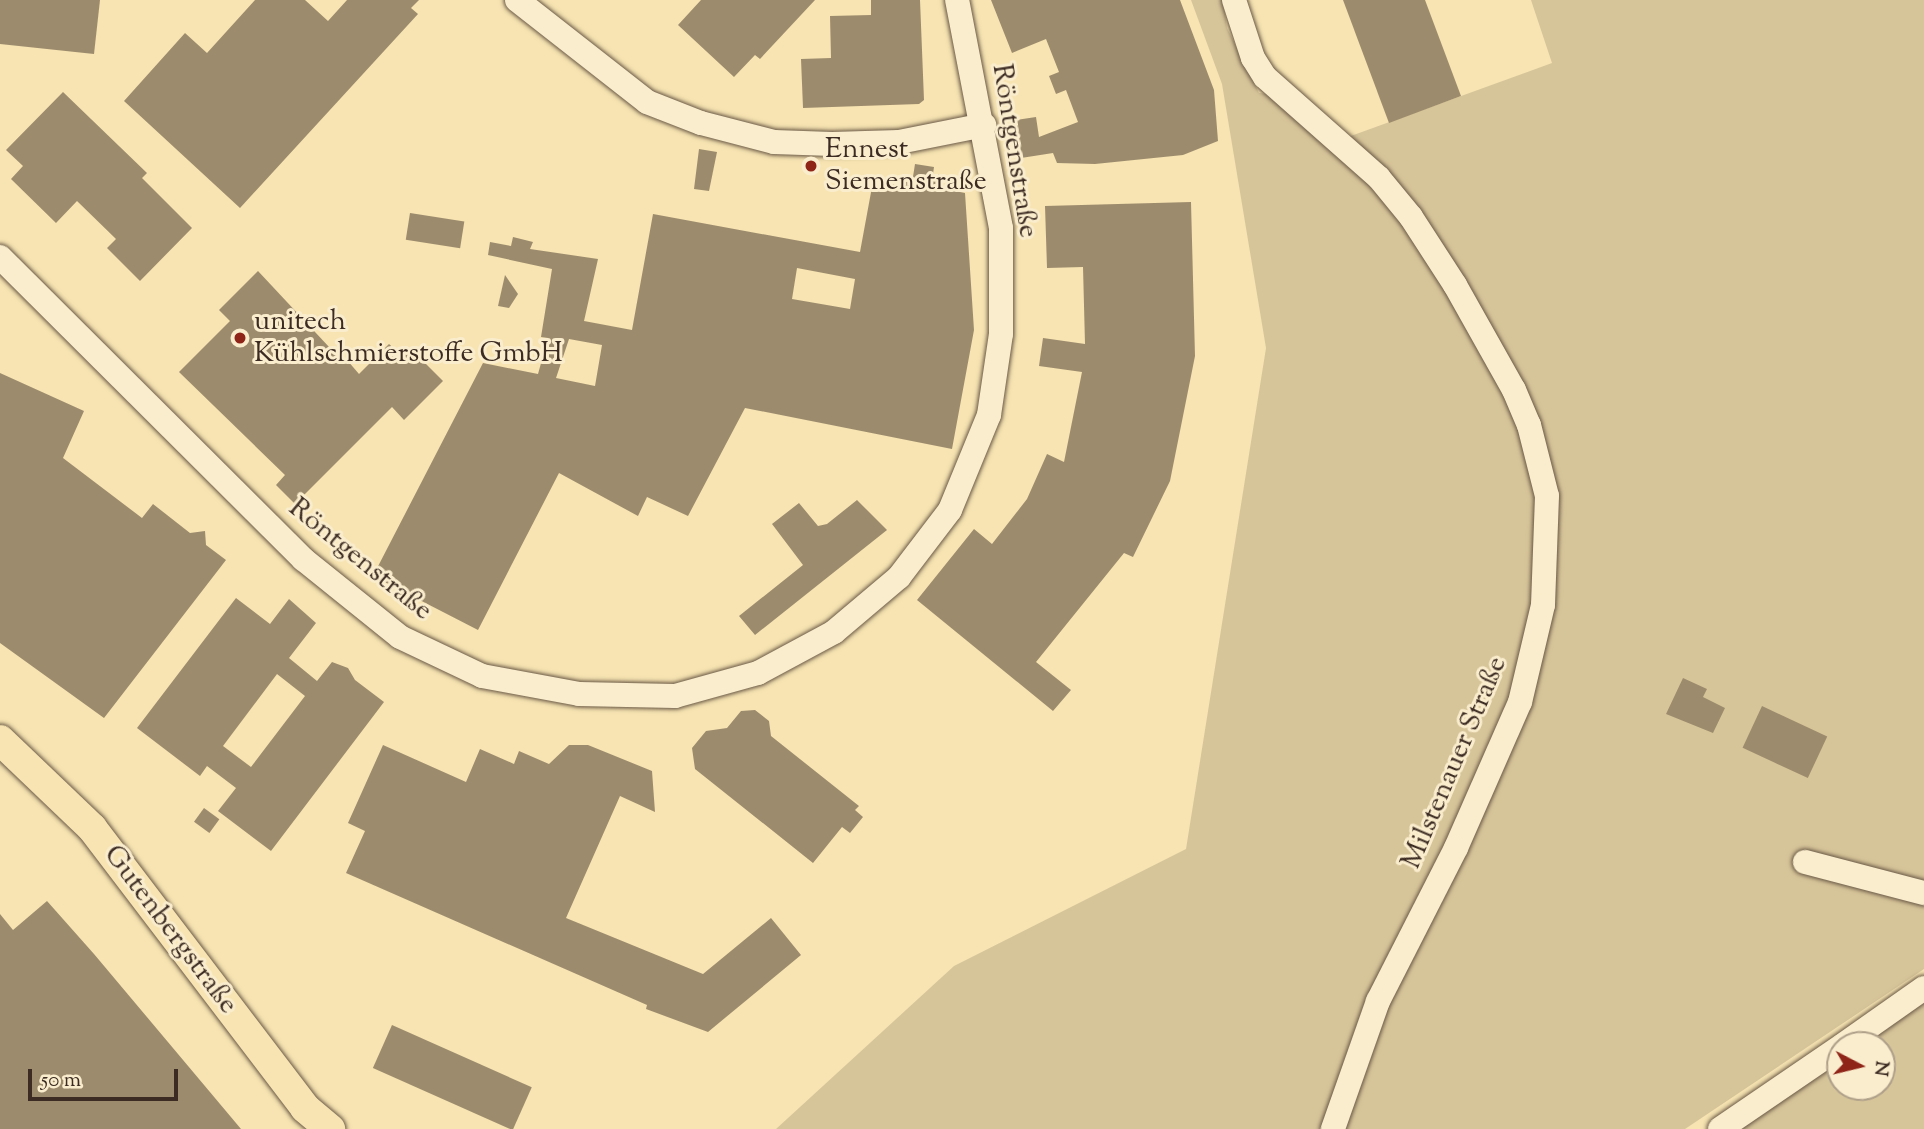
<!DOCTYPE html>
<html>
<head>
<meta charset="utf-8">
<style>
  body { margin:0 }
  #map { position:relative; width:1924px; height:1129px; overflow:hidden; background:#f7e4b2; font-family:"Sorts Mill Goudy",serif }
  div>[style] { position:absolute }
  [style*='--x'] { left:calc(var(--x)*1px); top:calc(var(--y)*1px); width:calc(var(--w)*1px); rotate:calc(var(--a)*1deg) }
  .green>* { inset:0; background:#d7c59a }
  .building>* { inset:0; background:#9d8b6d; transform-origin:0 0 }
  .roads { filter:drop-shadow(0 0 2px #6a5946) drop-shadow(0 0 2px #6a5946) }
  .minor>* { height:24px; margin:-12px; padding:0 12px; transform-origin:12px; border-radius:12px; background:#faedcd }
  .major>* { height:30px; margin:-15px; padding:0 15px; transform-origin:15px; border-radius:15px; background:#f7e4b2 }
  .dots>* { width:19px; height:19px; translate:-50% -50%; box-sizing:border-box; border:4px solid #faedcd; border-radius:50% }
  span { translate:-50% -50%; white-space:nowrap; text-align:center; line-height:1.15; -webkit-text-stroke:6px #faedcd; paint-order:stroke }
  .poi-label { font-size:28px; color:#3b2b22 }
  .left { translate:0 -50%; text-align:left }
  .street-label { font-size:28px; color:#3b2b22 }
  .north { position:absolute; left:1826px; top:1031px; width:70px; height:70px; box-sizing:border-box; background:#faedcd; border:2px solid #ae9f89; border-radius:50%; rotate:97deg; font-size:19px; font-weight:700; line-height:28px; text-align:center; color:#3b2b22 }
  .north::after { content:''; display:block; margin:auto; width:24px; height:32px; background:#8f2418; clip-path:polygon(50% 0,100% 100%,50% 72%,0 100%) }
  .scale { position:absolute; left:28px; top:1069px; width:150px; height:32px; box-sizing:border-box; border:4px solid #3b2b22; border-top:0; padding-left:9px; font-size:21px; line-height:24px; white-space:nowrap; color:#3b2b22; -webkit-text-stroke:5px #faedcd; paint-order:stroke }
</style>
</head>
<body>
<div id="map">
  <div class="green">
    <div style="clip-path:polygon(1191px 0,1223px 0,1227px 28px,1259px 93px,1280px 95px,1337px 141px,1552px 63px,1531px 0,1924px 0,1924px 969px,1685px 1129px,776px 1129px,954px 966px,1186px 849px,1266px 348px,1222px 84px)"></div>
    <div style="clip-path:polygon(1924px 988px,1924px 1129px,1719px 1129px,1840px 1047px,1840px 1087px,1882px 1087px,1882px 1045px,1843px 1045px)"></div>
  </div>
  <div class="building">
    <div style="clip-path:polygon(0 0,100px 0,94px 54px,0 44px)"></div>
    <div style="clip-path:polygon(255px 0,305px 0,328px 21px,347px 0,419px 0,411px 8px,418px 14px,240px 208px,124px 101px,185px 33px,207px 53px)"></div>
    <div style="clip-path:polygon(701px 0,815px 0,760px 59px,755px 55px,734px 77px,678px 25px)"></div>
    <div style="clip-path:polygon(871px 0,920px 0,924px 100px,919px 104px,803px 108px,801px 59px,831px 58px,830px 16px,871px 15px)"></div>
    <div style="clip-path:polygon(991px 0,1180px 0,1214px 90px,1218px 141px,1183px 155px,1095px 164px,1057px 163px,1053px 153px,1021px 158px,1016px 120px,1036px 117px,1039px 137px,1078px 122px,1066px 90px,1056px 94px,1049px 76px,1059px 72px,1046px 39px,1012px 53px)"></div>
    <div style="clip-path:polygon(1343px 0,1425px 0,1461px 96px,1389px 123px)"></div>
    <div style="clip-path:polygon(63px 92px,147px 173px,142px 178px,192px 228px,140px 281px,107px 248px,116px 239px,77px 201px,56px 223px,11px 179px,23px 166px,6px 150px)"></div>
    <div style="clip-path:polygon(699px 149px,717px 152px,709px 191px,694px 189px)"></div>
    <div style="clip-path:polygon(evenodd,915px 164px,934px 167px,933px 174px,942px 175px,940px 188px,965px 193px,974px 330px,952px 449px,745px 408px,688px 516px,647px 497px,638px 516px,559px 473px,478px 630px,373px 576px,483px 363px,538px 374px,548px 338px,541px 337px,552px 269px,488px 255px,490px 242px,511px 246px,513px 237px,533px 242px,530px 249px,598px 259px,584px 321px,632px 330px,653px 214px,860px 252px,874px 176px,912px 183px,915px 164px,797px 268px,855px 279px,850px 309px,792px 299px,797px 268px,915px 164px,569px 339px,602px 345px,595px 386px,556px 378px,569px 339px)"></div>
    <div style="clip-path:polygon(1191px 202px,1195px 356px,1170px 481px,1133px 557px,1124px 553px,1036px 662px,1071px 690px,1053px 711px,917px 600px,974px 529px,992px 544px,1027px 499px,1047px 454px,1064px 462px,1082px 372px,1039px 366px,1043px 338px,1085px 344px,1083px 267px,1047px 268px,1045px 206px)"></div>
    <div style="left:410px;top:213px;width:55px;height:27px;rotate:9deg"></div>
    <div style="clip-path:polygon(258px 271px,344px 363px,347px 360px,359px 374px,389px 344px,402px 356px,410px 348px,443px 381px,404px 420px,392px 407px,295px 504px,276px 485px,285px 475px,179px 372px,230px 321px,219px 310px)"></div>
    <div style="clip-path:polygon(505px 275px,518px 294px,509px 308px,498px 306px)"></div>
    <div style="clip-path:polygon(0 373px,84px 411px,63px 458px,142px 518px,153px 504px,190px 533px,205px 531px,206px 545px,226px 560px,104px 718px,0 643px)"></div>
    <div style="clip-path:polygon(857px 500px,887px 530px,755px 635px,739px 616px,803px 565px,772px 524px,799px 503px,818px 526px,827px 524px)"></div>
    <div style="clip-path:polygon(evenodd,236px 598px,270px 624px,289px 599px,316px 623px,289px 658px,317px 681px,332px 662px,348px 668px,355px 680px,384px 702px,271px 851px,218px 811px,236px 788px,207px 766px,200px 776px,137px 728px,236px 598px,277px 674px,305px 696px,251px 767px,223px 746px,277px 674px)"></div>
    <div style="clip-path:polygon(1683px 678px,1707px 689px,1703px 697px,1725px 708px,1713px 733px,1666px 714px)"></div>
    <div style="left:1762px;top:706px;width:72px;height:46px;rotate:25deg"></div>
    <div style="clip-path:polygon(755px 710px,769px 721px,771px 736px,859px 806px,855px 810px,863px 817px,850px 833px,842px 827px,813px 863px,695px 769px,692px 748px,706px 731px,727px 728px,741px 711px)"></div>
    <div style="clip-path:polygon(383px 745px,466px 782px,480px 749px,514px 764px,519px 751px,549px 764px,569px 745px,588px 745px,652px 771px,655px 812px,620px 796px,566px 918px,703px 974px,771px 918px,801px 955px,708px 1032px,646px 1009px,647px 1005px,346px 873px,365px 831px,348px 823px)"></div>
    <div style="left:204px;top:808px;width:19px;height:17px;rotate:36deg"></div>
    <div style="clip-path:polygon(47px 901px,94px 954px,241px 1129px,0 1129px,0 914px,13px 930px)"></div>
    <div style="left:392px;top:1025px;width:153px;height:47px;rotate:24deg"></div>
  </div>
  <div class="roads">
    <div class="minor">
      <div style="--x:517;--y:0;--w:165;--a:38.1"></div>
      <div style="--x:647;--y:102;--w:58;--a:21.3"></div>
      <div style="--x:701;--y:123;--w:75;--a:14.6"></div>
      <div style="--x:774;--y:142;--w:58;--a:2"></div>
      <div style="--x:832;--y:144;--w:67;--a:-1.7"></div>
      <div style="--x:899;--y:142;--w:87;--a:-11.3"></div>
      <div style="--x:1234;--y:0;--w:61;--a:71.9"></div>
      <div style="--x:1253;--y:58;--w:22;--a:58"></div>
      <div style="--x:1265;--y:77;--w:152;--a:41.5"></div>
      <div style="--x:1379;--y:178;--w:50;--a:50.6"></div>
      <div style="--x:1411;--y:217;--w:81;--a:57.1"></div>
      <div style="--x:1455;--y:285;--w:120;--a:60.7"></div>
      <div style="--x:1514;--y:390;--w:38;--a:67"></div>
      <div style="--x:1529;--y:425;--w:73;--a:75.8"></div>
      <div style="--x:1547;--y:496;--w:109;--a:92.1"></div>
      <div style="--x:1543;--y:605;--w:100;--a:103.3"></div>
      <div style="--x:1520;--y:702;--w:159;--a:113.7"></div>
      <div style="--x:1456;--y:848;--w:172;--a:117"></div>
      <div style="--x:1378;--y:1001;--w:136;--a:109.4"></div>
      <div style="--x:0;--y:257;--w:428;--a:44.9"></div>
      <div style="--x:303;--y:559;--w:124;--a:38.8"></div>
      <div style="--x:400;--y:637;--w:91;--a:25.4"></div>
      <div style="--x:482;--y:676;--w:99;--a:10.5"></div>
      <div style="--x:579;--y:694;--w:96;--a:1.2"></div>
      <div style="--x:675;--y:696;--w:86;--a:-15.5"></div>
      <div style="--x:758;--y:673;--w:86;--a:-28.3"></div>
      <div style="--x:834;--y:632;--w:85;--a:-40.2"></div>
      <div style="--x:899;--y:577;--w:84;--a:-52.7"></div>
      <div style="--x:950;--y:510;--w:103;--a:-67.7"></div>
      <div style="--x:989;--y:415;--w:82;--a:-81.6"></div>
      <div style="--x:1001;--y:334;--w:106;--a:-90"></div>
      <div style="--x:1001;--y:228;--w:232;--a:-100.9"></div>
      <div style="--x:1805;--y:862;--w:123;--a:14.6"></div>
      <div style="--x:1843;--y:1045;--w:99;--a:-35.1"></div>
      <div style="--x:1720;--y:1129;--w:145;--a:-34.3"></div>
    </div>
    <div class="major">
      <div style="--x:0;--y:740;--w:127;--a:43.7"></div>
      <div style="--x:92;--y:828;--w:352;--a:52.7"></div>
      <div style="--x:305;--y:1108;--w:33;--a:40"></div>
    </div>
  </div>
  <div class="dots">
    <div style="left:811px;top:166px;background:#8f2418"></div>
    <div style="left:240px;top:338px;background:#8f2418"></div>
  </div>
  <div class="poi-label">
    <span class="left" style="left:825px;top:166px">Ennest<br>Siemenstraße</span>
    <span class="left" style="left:254px;top:338px">unitech<br>Kühlschmierstoffe GmbH</span>
  </div>
  <div class="street-label">
    <span style="left:1014px;top:151px;rotate:81deg">Röntgenstraße</span>
    <span style="left:360px;top:560px;rotate:39deg">Röntgenstraße</span>
    <span style="left:1455px;top:763px;rotate:-67deg">Milstenauer Straße</span>
    <span style="left:170px;top:930px;rotate:53deg">Gutenbergstraße</span>
  </div>
  <div class="north">N</div>
  <div class="scale">50 m</div>
</div>
</body>
</html>
